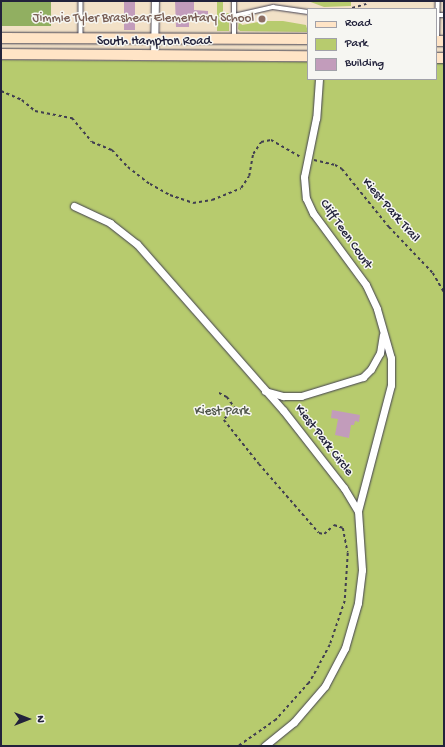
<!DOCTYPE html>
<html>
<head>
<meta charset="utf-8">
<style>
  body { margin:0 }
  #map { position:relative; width:445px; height:747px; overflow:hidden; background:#f2e1c7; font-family:"Gochi Hand",sans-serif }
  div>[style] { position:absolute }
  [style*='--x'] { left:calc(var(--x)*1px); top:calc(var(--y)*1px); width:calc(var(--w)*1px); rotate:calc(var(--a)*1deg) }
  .green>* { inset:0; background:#b7cb6e }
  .forest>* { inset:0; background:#91af61; transform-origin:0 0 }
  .building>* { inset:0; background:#c29cbb; transform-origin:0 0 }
  .path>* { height:1.5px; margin-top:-0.75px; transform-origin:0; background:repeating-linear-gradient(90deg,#413f50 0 3px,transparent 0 6px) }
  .roads { filter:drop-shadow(0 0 1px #413f50) drop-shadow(0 0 1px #413f50) }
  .service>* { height:3.5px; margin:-1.75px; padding:0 1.75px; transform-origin:1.75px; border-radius:1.75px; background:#fff }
  .minor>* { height:7px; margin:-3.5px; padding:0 3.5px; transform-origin:3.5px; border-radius:3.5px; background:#fff }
  .secondary>* { height:10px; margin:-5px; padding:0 5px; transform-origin:5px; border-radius:5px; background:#ffe4c6 }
  .dots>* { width:11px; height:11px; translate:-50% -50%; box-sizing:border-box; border:2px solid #f6f6f2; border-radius:50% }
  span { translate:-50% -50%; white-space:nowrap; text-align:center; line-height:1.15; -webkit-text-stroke:3px #f6f6f2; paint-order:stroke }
  .education-label { font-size:13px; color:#785e54 }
  .right { translate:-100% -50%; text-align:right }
  .street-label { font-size:13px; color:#22223b }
  .park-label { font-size:13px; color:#4f554a }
  .frame { position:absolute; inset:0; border:2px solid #22223b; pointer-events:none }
  .legend { position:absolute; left:307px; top:8px; width:130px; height:72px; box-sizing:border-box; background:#f6f6f2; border:1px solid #a1a1a9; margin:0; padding:5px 7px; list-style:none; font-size:12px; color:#22223b }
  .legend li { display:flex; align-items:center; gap:8px; height:20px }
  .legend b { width:20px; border:1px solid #a1a1a9 }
  .north { position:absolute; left:8px; top:699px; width:40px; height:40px; -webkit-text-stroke:3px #f6f6f2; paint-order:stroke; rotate:90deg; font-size:11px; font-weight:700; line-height:16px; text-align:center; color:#22223b }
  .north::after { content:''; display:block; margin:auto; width:14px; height:18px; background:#22223b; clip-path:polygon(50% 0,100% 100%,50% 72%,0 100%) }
</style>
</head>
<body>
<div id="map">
  <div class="green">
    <div style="clip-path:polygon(217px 1px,229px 1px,223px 2px,223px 13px,229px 13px,229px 31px,217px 31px)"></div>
    <div style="clip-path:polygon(308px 1px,351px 1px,351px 6px,324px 7px)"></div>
    <div style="clip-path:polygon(258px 16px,261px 16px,262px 21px,283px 21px,306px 25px,308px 32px,240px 31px,238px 29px,239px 20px,242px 25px,258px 22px)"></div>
    <div style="clip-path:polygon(1px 60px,308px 62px,308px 79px,436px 79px,436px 63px,444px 63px,444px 746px,1px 746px)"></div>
  </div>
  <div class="forest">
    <div style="left:1px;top:1px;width:50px;height:25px"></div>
  </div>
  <div class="building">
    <div style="left:124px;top:1px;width:11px;height:29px"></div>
    <div style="clip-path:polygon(175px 1px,194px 1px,194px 10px,208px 11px,208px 19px,189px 21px,189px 27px,176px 27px)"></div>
    <div style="clip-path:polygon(332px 410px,360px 415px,359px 422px,355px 421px,354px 425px,351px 425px,349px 438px,335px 435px,338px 419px,331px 418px)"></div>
  </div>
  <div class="path">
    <div style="--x:352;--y:8;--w:15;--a:-16"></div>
    <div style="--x:1;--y:91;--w:23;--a:23"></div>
    <div style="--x:22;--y:100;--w:17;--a:40"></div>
    <div style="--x:35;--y:111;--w:38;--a:11"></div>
    <div style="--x:72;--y:118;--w:31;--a:50"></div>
    <div style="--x:92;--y:142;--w:22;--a:22"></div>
    <div style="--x:112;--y:150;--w:23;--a:47"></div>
    <div style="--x:128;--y:167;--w:28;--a:38"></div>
    <div style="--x:150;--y:184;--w:23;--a:29"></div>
    <div style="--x:170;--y:195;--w:24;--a:19"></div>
    <div style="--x:193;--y:203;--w:19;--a:-9"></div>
    <div style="--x:212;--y:200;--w:31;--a:-22"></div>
    <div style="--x:241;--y:188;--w:14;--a:-56"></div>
    <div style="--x:249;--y:176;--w:22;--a:-80"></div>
    <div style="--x:253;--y:154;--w:14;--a:-56"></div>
    <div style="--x:261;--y:142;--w:10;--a:-11"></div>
    <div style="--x:271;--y:140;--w:34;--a:30"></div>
    <div style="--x:314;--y:160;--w:22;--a:13"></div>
    <div style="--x:335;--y:165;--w:8;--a:30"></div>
    <div style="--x:342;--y:169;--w:75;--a:51"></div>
    <div style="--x:389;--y:227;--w:64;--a:46.3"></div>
    <div style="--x:433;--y:273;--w:22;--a:60"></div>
    <div style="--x:219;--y:393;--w:9;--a:27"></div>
    <div style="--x:227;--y:397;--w:14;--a:54"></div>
    <div style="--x:235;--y:408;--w:16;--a:133"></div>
    <div style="--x:224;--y:420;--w:56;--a:51.5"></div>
    <div style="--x:259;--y:464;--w:91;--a:49"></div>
    <div style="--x:319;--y:533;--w:5;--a:11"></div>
    <div style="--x:324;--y:534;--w:13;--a:-42"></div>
    <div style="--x:334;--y:525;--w:9;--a:18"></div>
    <div style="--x:343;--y:528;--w:25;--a:79"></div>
    <div style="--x:348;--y:553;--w:48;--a:93.6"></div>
    <div style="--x:345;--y:601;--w:46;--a:108.8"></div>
    <div style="--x:330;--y:645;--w:24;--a:118"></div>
    <div style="--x:319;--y:666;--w:20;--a:120"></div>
    <div style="--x:309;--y:683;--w:50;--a:131.7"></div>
    <div style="--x:276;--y:720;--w:45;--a:144.9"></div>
  </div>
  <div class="roads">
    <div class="service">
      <div style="--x:81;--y:1;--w:37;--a:90"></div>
      <div style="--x:437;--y:15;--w:7;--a:0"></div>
      <div style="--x:234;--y:16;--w:40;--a:-13"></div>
      <div style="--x:273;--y:7;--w:35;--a:8"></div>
      <div style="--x:234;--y:37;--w:36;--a:-90"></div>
      <div style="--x:437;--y:40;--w:39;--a:-89"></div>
    </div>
    <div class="minor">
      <div style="--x:154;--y:56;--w:55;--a:-89"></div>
      <div style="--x:319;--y:79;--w:39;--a:94"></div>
      <div style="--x:316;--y:118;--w:60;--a:101.5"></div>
      <div style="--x:304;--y:177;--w:21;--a:85"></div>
      <div style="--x:306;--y:198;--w:17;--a:65"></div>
      <div style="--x:313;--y:213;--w:89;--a:53.6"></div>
      <div style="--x:366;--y:285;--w:26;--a:65"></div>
      <div style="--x:377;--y:309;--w:51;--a:74.1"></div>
      <div style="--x:391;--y:358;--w:27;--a:90"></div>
      <div style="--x:391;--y:385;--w:130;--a:104.7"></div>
      <div style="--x:74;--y:206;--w:40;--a:25"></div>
      <div style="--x:110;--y:223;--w:34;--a:38"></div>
      <div style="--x:137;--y:244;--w:221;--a:48.7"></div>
      <div style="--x:283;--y:410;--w:99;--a:52"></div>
      <div style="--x:344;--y:488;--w:27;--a:59"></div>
      <div style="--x:358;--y:511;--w:59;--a:86.1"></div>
      <div style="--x:362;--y:570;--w:33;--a:97"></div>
      <div style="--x:358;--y:603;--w:47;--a:106.1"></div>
      <div style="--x:345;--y:648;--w:43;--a:117.8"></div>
      <div style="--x:325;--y:686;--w:48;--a:130.7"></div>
      <div style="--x:294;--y:722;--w:38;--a:141"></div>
      <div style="--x:265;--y:391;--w:19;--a:16"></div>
      <div style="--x:283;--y:396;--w:18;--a:0"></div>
      <div style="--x:301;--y:396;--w:65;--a:-17"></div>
      <div style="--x:363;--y:377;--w:11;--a:-45"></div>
      <div style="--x:371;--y:369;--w:18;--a:-61"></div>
      <div style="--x:380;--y:353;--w:18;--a:-81"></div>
    </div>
    <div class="secondary">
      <div style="--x:1;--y:38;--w:307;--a:0.2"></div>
      <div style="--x:436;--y:41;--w:8;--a:0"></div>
      <div style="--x:1;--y:54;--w:307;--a:0.4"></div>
      <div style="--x:436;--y:58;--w:8;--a:0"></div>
    </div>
  </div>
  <div class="dots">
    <div style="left:262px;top:19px;background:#8d6e63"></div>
  </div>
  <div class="education-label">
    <span class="right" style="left:254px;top:19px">Jimmie Tyler Brashear Elementary School</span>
  </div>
  <div class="street-label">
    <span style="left:154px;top:42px">South Hampton Road</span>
    <span style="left:390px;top:211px;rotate:49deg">Kiest Park Trail</span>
    <span style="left:345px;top:235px;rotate:55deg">Cliff Teen Court</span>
    <span style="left:323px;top:441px;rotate:52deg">Kiest Park Circle</span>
  </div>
  <div class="park-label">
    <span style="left:222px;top:412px">Kiest Park</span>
  </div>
  <div class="frame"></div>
  <ul class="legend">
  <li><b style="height:5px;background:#ffe4c6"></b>Road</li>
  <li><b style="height:11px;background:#b7cb6e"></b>Park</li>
  <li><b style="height:11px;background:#c29cbb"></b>Building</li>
  </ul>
  <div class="north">N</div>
</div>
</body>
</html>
